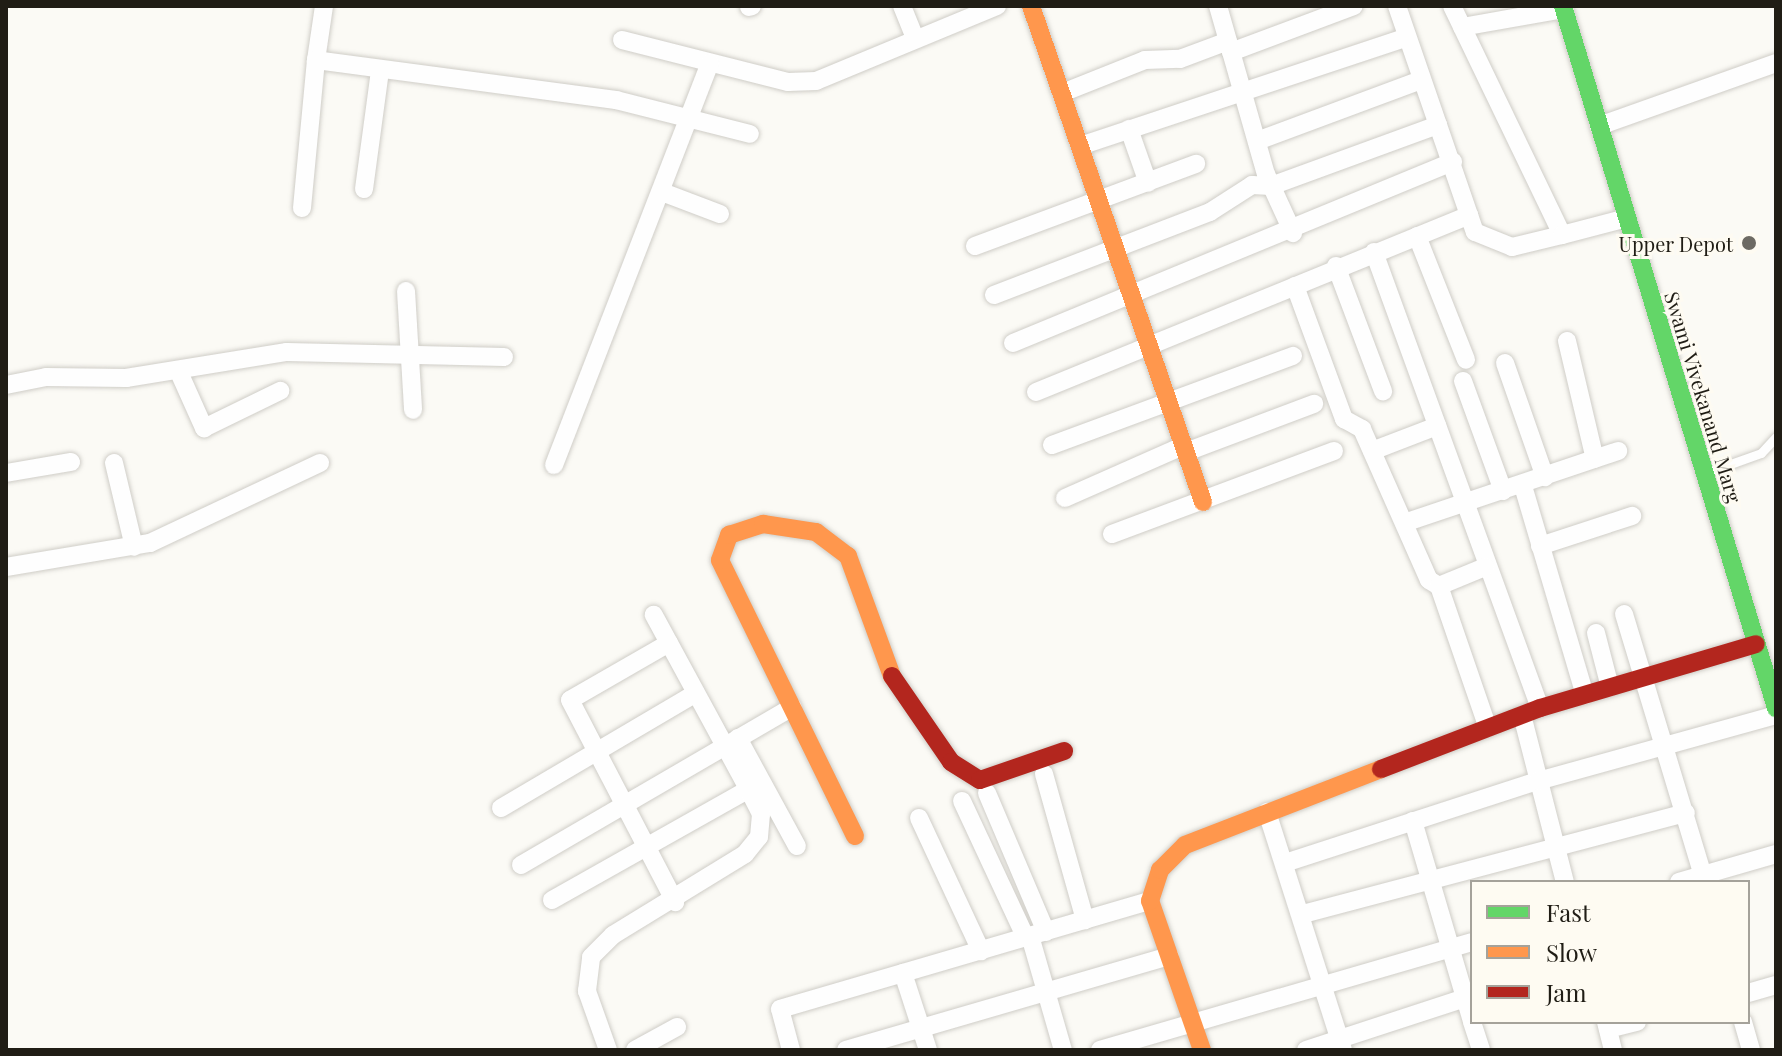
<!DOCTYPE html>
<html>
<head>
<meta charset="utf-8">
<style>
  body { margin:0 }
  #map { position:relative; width:1782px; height:1056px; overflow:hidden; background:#fbfaf5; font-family:"Playfair Display",serif }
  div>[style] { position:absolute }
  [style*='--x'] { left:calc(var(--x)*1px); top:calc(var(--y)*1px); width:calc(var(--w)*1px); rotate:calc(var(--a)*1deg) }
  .roads { filter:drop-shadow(0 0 2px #cfcdc7) drop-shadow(0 0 2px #cfcdc7) }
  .lane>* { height:9px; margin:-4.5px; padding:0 4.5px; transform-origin:4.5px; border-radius:4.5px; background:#fefefe }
  .street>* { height:18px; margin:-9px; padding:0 9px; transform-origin:9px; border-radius:9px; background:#fefefe }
  .fast>* { height:18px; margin:-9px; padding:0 9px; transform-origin:9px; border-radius:9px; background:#63d668 }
  .slow>* { height:18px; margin:-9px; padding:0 9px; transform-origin:9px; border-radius:9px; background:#ff974d }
  .jam>* { height:18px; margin:-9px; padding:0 9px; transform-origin:9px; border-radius:9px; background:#b3261e }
  .dots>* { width:22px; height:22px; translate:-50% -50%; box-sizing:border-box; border:4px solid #fefbf2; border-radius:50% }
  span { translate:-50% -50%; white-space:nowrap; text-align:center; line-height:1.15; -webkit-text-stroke:6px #fefbf2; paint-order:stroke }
  .poi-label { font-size:20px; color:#201d15 }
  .right { translate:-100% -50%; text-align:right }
  .street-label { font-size:20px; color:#201d15 }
  .frame { position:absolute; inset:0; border:8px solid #201d15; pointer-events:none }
  .legend { position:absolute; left:1470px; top:880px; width:280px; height:144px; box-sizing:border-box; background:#fefbf2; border:2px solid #a5a29a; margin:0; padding:10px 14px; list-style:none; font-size:24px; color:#201d15 }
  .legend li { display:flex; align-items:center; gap:16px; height:40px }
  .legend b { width:40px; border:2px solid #a5a29a }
</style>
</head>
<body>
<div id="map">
  <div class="roads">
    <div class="lane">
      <div style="--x:1708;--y:472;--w:56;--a:-19.7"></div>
      <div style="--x:1761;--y:453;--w:22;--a:-47"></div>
    </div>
    <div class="street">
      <div style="--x:324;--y:6;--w:55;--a:98.4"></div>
      <div style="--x:316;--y:60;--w:303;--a:7.6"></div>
      <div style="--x:616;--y:100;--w:138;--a:14.2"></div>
      <div style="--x:902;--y:6;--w:35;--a:68"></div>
      <div style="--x:1218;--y:6;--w:175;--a:74.1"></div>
      <div style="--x:1266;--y:174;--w:65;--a:65.4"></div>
      <div style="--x:1397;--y:6;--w:239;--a:71"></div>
      <div style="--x:1475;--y:232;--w:40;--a:22"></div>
      <div style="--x:1512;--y:247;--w:51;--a:-13.5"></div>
      <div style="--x:1452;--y:6;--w:254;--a:64.3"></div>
      <div style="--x:1562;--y:235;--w:67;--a:-14.7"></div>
      <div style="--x:749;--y:7;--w:3;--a:-18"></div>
      <div style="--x:1462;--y:27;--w:104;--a:-10"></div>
      <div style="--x:622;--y:40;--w:171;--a:14.2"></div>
      <div style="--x:788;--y:82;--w:28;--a:-2"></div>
      <div style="--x:816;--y:81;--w:196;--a:-22.5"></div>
      <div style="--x:1231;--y:52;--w:131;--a:-20.5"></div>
      <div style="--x:1062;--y:93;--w:89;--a:-21.7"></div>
      <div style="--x:1145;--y:60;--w:35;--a:-2"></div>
      <div style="--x:1180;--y:59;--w:51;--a:-20.6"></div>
      <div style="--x:1599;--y:126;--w:188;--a:-19.6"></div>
      <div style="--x:1129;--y:129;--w:57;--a:70.6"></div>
      <div style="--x:1257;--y:141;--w:175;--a:-20.4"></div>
      <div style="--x:1080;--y:146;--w:345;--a:-18.4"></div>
      <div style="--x:364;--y:189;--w:120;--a:-82.3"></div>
      <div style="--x:662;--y:192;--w:62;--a:20.8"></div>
      <div style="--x:302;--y:208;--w:149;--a:-84.6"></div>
      <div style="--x:1417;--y:236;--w:133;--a:68.4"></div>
      <div style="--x:975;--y:246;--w:236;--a:-20.4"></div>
      <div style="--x:1374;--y:252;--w:485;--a:70"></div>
      <div style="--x:1336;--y:266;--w:134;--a:69.4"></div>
      <div style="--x:1295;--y:286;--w:142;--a:69.8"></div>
      <div style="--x:1344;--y:419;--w:21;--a:29"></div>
      <div style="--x:1362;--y:429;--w:165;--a:66.1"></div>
      <div style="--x:1429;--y:580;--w:12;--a:31"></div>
      <div style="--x:1439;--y:586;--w:150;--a:71"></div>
      <div style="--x:406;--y:291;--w:119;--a:86.6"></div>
      <div style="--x:994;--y:295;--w:231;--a:-21"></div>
      <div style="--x:1210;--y:212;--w:50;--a:-32.7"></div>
      <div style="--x:1252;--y:185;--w:19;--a:3"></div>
      <div style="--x:1271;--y:186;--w:178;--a:-20.1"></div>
      <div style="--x:1567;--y:341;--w:121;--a:76.7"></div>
      <div style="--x:1013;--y:343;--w:476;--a:-22.4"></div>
      <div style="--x:1505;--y:363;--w:121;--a:70.7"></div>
      <div style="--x:178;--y:370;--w:64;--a:65.9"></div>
      <div style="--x:204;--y:428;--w:85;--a:-26"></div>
      <div style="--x:1463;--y:381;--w:117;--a:70"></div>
      <div style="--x:6;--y:385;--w:41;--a:-11.3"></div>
      <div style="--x:46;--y:377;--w:80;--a:0.7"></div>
      <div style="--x:126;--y:378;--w:163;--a:-9.2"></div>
      <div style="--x:287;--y:352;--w:217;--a:1.3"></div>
      <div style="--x:1036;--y:392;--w:468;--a:-22.2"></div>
      <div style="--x:1052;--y:445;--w:257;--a:-20.3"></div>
      <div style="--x:1372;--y:451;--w:70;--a:-21"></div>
      <div style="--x:1186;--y:452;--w:137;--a:-20.6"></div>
      <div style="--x:114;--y:463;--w:86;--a:76.6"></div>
      <div style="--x:554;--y:465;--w:431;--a:-68.8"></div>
      <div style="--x:6;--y:473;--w:66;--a:-9.6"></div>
      <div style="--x:1523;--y:486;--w:218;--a:73.5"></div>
      <div style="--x:1065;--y:498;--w:129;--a:-23.8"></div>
      <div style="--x:1404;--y:523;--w:226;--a:-18.6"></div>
      <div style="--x:1112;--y:534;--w:237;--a:-20.5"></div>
      <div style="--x:1540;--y:546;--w:97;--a:-18.1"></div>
      <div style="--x:6;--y:567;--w:146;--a:-9.5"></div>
      <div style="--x:150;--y:543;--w:188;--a:-25.2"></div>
      <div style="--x:1439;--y:586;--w:50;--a:-22.4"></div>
      <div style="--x:1624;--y:614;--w:280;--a:73.2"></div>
      <div style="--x:1596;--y:633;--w:56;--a:75.5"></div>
      <div style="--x:669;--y:643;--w:114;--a:150.1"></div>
      <div style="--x:570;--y:700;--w:228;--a:62.5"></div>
      <div style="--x:1522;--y:715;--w:172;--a:75.6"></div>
      <div style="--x:738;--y:738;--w:123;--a:61.4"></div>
      <div style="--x:1044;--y:774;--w:152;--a:74.3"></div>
      <div style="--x:987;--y:793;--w:151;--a:67"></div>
      <div style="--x:962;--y:801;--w:151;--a:65"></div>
      <div style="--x:501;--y:808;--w:226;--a:-30.5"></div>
      <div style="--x:1267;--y:812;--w:250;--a:72.3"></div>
      <div style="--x:919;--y:818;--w:147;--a:65"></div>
      <div style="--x:1413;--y:821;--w:209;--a:73.6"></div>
      <div style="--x:1285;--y:863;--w:266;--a:-18"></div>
      <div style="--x:1538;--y:781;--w:247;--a:-15.5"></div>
      <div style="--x:521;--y:865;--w:314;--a:-30.2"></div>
      <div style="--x:1679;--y:882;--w:101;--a:-16.1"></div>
      <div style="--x:552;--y:900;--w:226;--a:-29.4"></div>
      <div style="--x:1303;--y:914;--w:396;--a:-14.8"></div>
      <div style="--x:1030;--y:936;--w:119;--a:73.9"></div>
      <div style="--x:903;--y:973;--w:81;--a:72"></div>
      <div style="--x:1748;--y:993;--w:29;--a:-16"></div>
      <div style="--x:1472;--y:1022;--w:29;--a:72"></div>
      <div style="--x:1606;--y:1022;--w:29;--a:76"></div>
      <div style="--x:1743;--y:1022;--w:29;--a:74"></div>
      <div style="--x:1608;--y:1029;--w:30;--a:-14"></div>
      <div style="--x:608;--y:1050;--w:63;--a:-109.6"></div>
      <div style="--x:587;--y:991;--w:34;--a:-83"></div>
      <div style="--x:591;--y:957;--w:31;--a:-45"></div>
      <div style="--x:613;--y:935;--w:155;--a:-31.5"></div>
      <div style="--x:745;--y:854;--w:22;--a:-51"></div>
      <div style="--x:759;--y:837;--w:23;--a:-85"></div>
      <div style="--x:761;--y:814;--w:22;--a:-117"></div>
      <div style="--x:751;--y:794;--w:204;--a:-118.5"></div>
      <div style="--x:635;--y:1050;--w:48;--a:-28.7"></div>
      <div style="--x:791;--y:1050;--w:42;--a:-105"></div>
      <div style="--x:780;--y:1009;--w:385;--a:-16.3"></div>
      <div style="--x:846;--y:1050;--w:337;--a:-16.2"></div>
      <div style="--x:1100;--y:1050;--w:387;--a:-16.2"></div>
      <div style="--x:1306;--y:1050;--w:167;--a:-18.1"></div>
    </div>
    <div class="fast">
      <div style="--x:1563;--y:6;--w:734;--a:73.12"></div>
    </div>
    <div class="slow">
      <div style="--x:1031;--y:6;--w:525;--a:70.87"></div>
      <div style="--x:855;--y:836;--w:307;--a:-116.1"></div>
      <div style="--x:720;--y:560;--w:27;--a:-70"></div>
      <div style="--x:729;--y:535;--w:36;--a:-18"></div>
      <div style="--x:763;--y:524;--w:54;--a:8.6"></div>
      <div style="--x:816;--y:532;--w:40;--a:37"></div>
      <div style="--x:848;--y:556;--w:128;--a:69.9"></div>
      <div style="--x:1202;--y:1050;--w:158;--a:-109.2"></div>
      <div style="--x:1150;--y:901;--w:33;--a:-72"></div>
      <div style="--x:1160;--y:870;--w:35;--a:-45"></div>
      <div style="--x:1185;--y:845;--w:210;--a:-21.2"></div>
    </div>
    <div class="jam">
      <div style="--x:892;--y:676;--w:104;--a:55.5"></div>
      <div style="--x:951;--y:762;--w:34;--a:32"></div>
      <div style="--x:980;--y:780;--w:89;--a:-19"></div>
      <div style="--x:1381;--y:769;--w:170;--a:-21"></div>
      <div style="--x:1540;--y:708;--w:225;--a:-16.5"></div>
    </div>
  </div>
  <div class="dots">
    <div style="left:1749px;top:243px;background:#6d6a63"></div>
  </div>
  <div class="poi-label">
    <span class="right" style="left:1733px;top:243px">Upper Depot</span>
  </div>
  <div class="street-label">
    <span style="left:1704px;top:397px;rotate:73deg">Swami Vivekanand Marg</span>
  </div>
  <div class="frame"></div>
  <ul class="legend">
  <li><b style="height:10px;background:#63d668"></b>Fast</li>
  <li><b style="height:10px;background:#ff974d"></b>Slow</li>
  <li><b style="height:10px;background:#b3261e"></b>Jam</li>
  </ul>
</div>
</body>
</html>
